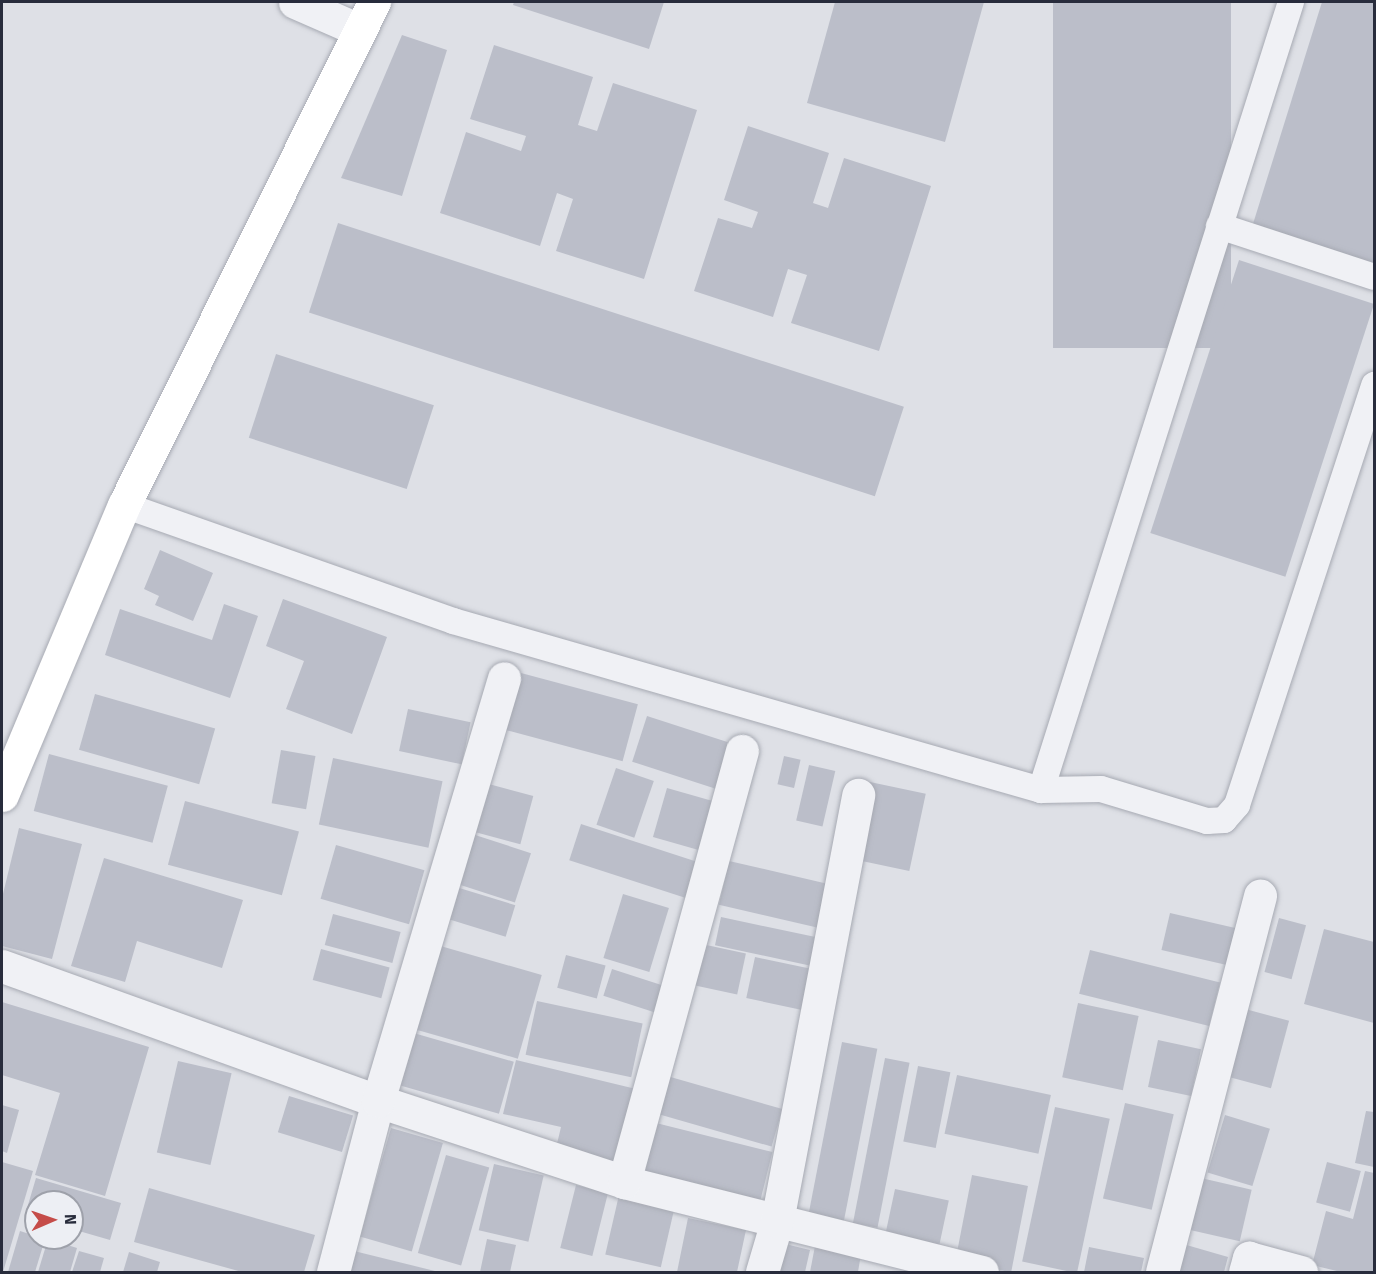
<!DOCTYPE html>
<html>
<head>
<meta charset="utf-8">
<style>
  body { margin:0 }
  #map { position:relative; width:1376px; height:1274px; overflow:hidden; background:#dee0e6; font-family:"Fira Sans",sans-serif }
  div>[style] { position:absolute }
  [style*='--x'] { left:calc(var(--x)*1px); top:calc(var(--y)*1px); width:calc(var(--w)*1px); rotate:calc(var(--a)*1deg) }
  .building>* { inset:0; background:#bbbec9; transform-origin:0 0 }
  .roads { filter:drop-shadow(0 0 2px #a7aab3) drop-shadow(0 0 2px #a7aab3) }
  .lane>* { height:26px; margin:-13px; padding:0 13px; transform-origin:13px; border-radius:13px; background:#f0f1f5 }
  .street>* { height:33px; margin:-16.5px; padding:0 16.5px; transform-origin:16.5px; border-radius:16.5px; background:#f0f1f5 }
  .secondary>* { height:33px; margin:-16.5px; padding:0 16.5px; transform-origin:16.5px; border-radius:16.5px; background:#fff }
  span { translate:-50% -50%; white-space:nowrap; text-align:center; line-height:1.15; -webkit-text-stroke:4.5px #edeff4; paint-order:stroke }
  .frame { position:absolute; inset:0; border:3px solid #282c3c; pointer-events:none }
  .north { position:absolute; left:24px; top:1190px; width:60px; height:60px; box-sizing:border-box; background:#edeff4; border:2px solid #9ea1aa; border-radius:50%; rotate:88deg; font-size:16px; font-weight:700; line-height:24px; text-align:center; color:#282c3c }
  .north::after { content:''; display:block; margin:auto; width:21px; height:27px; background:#c54c49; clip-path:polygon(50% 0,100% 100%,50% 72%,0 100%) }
</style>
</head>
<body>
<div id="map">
  <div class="building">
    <div style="clip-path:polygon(514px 2px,664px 2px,649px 49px,513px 5px)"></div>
    <div style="clip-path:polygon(835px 2px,984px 2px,945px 142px,807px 103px)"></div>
    <div style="left:1053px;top:2px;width:178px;height:346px"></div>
    <div style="clip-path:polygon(1322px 2px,1374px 2px,1374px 266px,1252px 227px)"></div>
    <div style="clip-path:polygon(402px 35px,447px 50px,402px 196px,341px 178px)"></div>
    <div style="clip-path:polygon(494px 45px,593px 77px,578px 125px,597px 131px,613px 83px,697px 110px,644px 279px,556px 251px,573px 199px,557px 193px,540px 246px,440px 213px,466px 132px,521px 151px,526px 136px,470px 119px)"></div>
    <div style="clip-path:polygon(748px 126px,829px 153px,813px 203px,828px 208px,844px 158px,931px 186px,879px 351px,791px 323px,807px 275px,788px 269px,773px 317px,694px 291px,718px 218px,752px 228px,758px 212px,724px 200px)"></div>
    <div style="left:338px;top:223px;width:595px;height:94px;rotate:18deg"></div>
    <div style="left:1239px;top:260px;width:142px;height:287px;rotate:18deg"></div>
    <div style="left:276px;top:354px;width:166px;height:88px;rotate:18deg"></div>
    <div style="clip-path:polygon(160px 550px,213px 573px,193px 621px,155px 605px,159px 596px,144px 589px)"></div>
    <div style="clip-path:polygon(283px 599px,387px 637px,352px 734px,286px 709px,304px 661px,266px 646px)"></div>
    <div style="clip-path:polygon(224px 604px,258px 616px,230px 698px,105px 655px,120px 609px,212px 640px)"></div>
    <div style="left:521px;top:673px;width:121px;height:59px;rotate:15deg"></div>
    <div style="left:95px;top:694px;width:125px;height:58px;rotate:16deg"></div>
    <div style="left:408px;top:709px;width:64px;height:43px;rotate:12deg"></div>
    <div style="left:647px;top:716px;width:95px;height:48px;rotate:18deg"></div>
    <div style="left:281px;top:750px;width:35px;height:54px;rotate:10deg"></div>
    <div style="left:49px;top:754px;width:123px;height:59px;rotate:15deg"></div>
    <div style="left:784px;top:756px;width:17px;height:29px;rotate:13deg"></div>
    <div style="left:333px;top:758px;width:112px;height:68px;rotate:12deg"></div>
    <div style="left:809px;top:765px;width:27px;height:57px;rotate:13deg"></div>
    <div style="left:616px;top:768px;width:40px;height:60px;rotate:19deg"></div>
    <div style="left:870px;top:782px;width:57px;height:79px;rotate:12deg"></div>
    <div style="left:485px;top:783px;width:50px;height:50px;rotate:15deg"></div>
    <div style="left:667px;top:788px;width:52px;height:51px;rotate:16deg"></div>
    <div style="left:185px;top:801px;width:118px;height:66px;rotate:15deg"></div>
    <div style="left:581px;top:824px;width:125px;height:38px;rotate:18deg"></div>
    <div style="clip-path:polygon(19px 828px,82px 844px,52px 959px,2px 946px,2px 898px)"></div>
    <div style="left:472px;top:834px;width:62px;height:52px;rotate:18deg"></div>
    <div style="left:336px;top:845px;width:92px;height:56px;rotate:16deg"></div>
    <div style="clip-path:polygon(104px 858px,243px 900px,222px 968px,137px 941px,125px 982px,71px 966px)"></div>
    <div style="left:729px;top:861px;width:104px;height:45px;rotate:13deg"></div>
    <div style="left:456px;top:887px;width:62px;height:33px;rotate:17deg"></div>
    <div style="left:623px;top:894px;width:48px;height:67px;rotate:17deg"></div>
    <div style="left:1170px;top:913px;width:67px;height:38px;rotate:13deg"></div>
    <div style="left:333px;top:914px;width:70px;height:32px;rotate:15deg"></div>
    <div style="left:721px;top:917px;width:99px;height:29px;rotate:12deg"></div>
    <div style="left:1279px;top:918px;width:28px;height:56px;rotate:15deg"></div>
    <div style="clip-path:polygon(1324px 929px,1374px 942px,1374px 1023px,1304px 1004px)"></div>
    <div style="left:697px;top:943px;width:50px;height:42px;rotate:12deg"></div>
    <div style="left:437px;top:945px;width:109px;height:87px;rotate:16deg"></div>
    <div style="left:321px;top:949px;width:71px;height:32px;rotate:15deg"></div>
    <div style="left:1090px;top:950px;width:134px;height:45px;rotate:14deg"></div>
    <div style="left:566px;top:955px;width:41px;height:34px;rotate:15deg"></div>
    <div style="left:755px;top:957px;width:57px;height:42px;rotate:12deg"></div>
    <div style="left:612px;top:969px;width:60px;height:28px;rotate:18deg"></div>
    <div style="left:537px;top:1001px;width:108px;height:55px;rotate:12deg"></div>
    <div style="clip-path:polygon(2px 1002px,149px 1047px,105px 1196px,35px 1175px,60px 1093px,2px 1075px)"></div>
    <div style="left:1078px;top:1003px;width:62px;height:76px;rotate:12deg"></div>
    <div style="left:1234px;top:1006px;width:57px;height:70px;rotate:15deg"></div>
    <div style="left:410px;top:1032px;width:108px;height:54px;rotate:16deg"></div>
    <div style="left:1158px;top:1040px;width:44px;height:48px;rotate:12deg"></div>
    <div style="left:842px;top:1042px;width:36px;height:180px;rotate:11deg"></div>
    <div style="left:885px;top:1058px;width:25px;height:168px;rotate:11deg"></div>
    <div style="clip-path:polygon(516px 1060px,636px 1089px,619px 1163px,556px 1148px,561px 1127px,503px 1114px)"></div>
    <div style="left:178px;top:1061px;width:55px;height:94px;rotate:13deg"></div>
    <div style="left:918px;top:1066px;width:33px;height:77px;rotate:11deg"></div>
    <div style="left:957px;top:1075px;width:96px;height:60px;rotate:12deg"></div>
    <div style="left:667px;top:1076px;width:120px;height:39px;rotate:16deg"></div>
    <div style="left:289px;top:1096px;width:67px;height:38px;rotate:17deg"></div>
    <div style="left:1125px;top:1103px;width:50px;height:98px;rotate:13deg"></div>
    <div style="clip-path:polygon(2px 1105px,19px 1110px,7px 1153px,2px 1151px)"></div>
    <div style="left:1055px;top:1107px;width:56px;height:158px;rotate:12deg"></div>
    <div style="clip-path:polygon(1366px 1111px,1374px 1112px,1374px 1167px,1355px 1163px)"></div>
    <div style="left:1225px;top:1115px;width:47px;height:60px;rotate:17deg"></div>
    <div style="left:656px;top:1123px;width:120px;height:52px;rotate:14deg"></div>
    <div style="left:391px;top:1128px;width:54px;height:113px;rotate:16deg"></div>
    <div style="left:446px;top:1155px;width:45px;height:102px;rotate:16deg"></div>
    <div style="clip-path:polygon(2px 1162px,33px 1171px,3px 1272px,2px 1272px)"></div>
    <div style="left:1327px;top:1162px;width:35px;height:42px;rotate:15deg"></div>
    <div style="left:494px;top:1164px;width:51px;height:68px;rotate:13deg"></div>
    <div style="clip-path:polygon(1365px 1171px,1374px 1173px,1374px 1272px,1341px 1272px,1312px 1265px,1326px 1211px,1353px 1219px)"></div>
    <div style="left:972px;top:1175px;width:57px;height:88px;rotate:11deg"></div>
    <div style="clip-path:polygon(36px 1178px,121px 1203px,110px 1240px,72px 1229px,72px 1202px,36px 1202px,36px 1218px,25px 1215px)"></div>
    <div style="left:1201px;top:1178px;width:52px;height:53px;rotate:13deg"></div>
    <div style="left:576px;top:1185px;width:33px;height:65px;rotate:14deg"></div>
    <div style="clip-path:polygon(149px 1188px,315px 1235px,304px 1272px,242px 1272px,134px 1242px)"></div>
    <div style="left:895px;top:1189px;width:55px;height:52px;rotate:12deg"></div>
    <div style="left:619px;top:1195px;width:57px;height:61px;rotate:13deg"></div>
    <div style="clip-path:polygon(688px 1218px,746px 1230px,737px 1272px,677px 1272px)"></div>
    <div style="clip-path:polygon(20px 1231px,45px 1239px,35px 1272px,8px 1272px)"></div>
    <div style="clip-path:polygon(48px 1239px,77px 1248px,70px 1272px,38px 1272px)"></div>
    <div style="clip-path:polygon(487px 1239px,516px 1245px,510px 1272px,480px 1272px)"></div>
    <div style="clip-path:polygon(777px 1242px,810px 1250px,805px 1272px,770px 1272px)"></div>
    <div style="clip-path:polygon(1183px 1244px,1228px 1257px,1224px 1272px,1174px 1272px)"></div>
    <div style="clip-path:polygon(815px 1246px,861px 1254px,858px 1272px,810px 1272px)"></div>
    <div style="clip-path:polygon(1089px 1247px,1144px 1258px,1141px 1272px,1084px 1272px)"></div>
    <div style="clip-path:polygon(79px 1251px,104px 1258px,100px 1272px,72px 1272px)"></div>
    <div style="clip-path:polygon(354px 1251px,439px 1272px,349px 1272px)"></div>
    <div style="clip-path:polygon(129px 1252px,160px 1262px,157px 1272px,123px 1272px)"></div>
  </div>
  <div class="roads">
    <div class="lane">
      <div style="--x:1219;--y:226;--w:163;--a:18.2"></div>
      <div style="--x:124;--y:505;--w:349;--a:19.4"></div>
      <div style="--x:453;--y:621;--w:612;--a:16.04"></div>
      <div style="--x:1041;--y:790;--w:60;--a:-1"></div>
      <div style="--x:1101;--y:789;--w:111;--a:16.8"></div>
      <div style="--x:1207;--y:821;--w:17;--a:-3"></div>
      <div style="--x:1224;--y:820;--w:20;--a:-49"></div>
      <div style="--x:1237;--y:805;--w:442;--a:-71.9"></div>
      <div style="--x:1041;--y:790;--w:827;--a:-72.4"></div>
    </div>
    <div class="street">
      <div style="--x:295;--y:2;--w:70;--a:23.6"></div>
      <div style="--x:2;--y:966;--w:400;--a:19.8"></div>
      <div style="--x:378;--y:1101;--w:259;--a:18.2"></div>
      <div style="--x:624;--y:1182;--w:369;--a:14.1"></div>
      <div style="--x:624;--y:1182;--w:447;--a:-74.7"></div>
      <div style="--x:333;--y:1272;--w:177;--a:-75.3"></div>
      <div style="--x:378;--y:1101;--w:441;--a:-73.4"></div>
      <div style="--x:762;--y:1272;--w:53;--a:-73.6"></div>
      <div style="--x:777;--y:1221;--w:434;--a:-79.2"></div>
      <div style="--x:1162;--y:1272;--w:389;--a:-75.4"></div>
      <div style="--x:1245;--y:1272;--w:15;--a:-74"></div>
      <div style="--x:1249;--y:1258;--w:54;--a:15.1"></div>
    </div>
    <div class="secondary">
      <div style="--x:2;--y:795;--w:315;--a:-67.2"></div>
      <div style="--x:124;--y:505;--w:562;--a:-63.57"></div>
    </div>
  </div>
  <div class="frame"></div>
  <div class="north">N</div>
</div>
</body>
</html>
